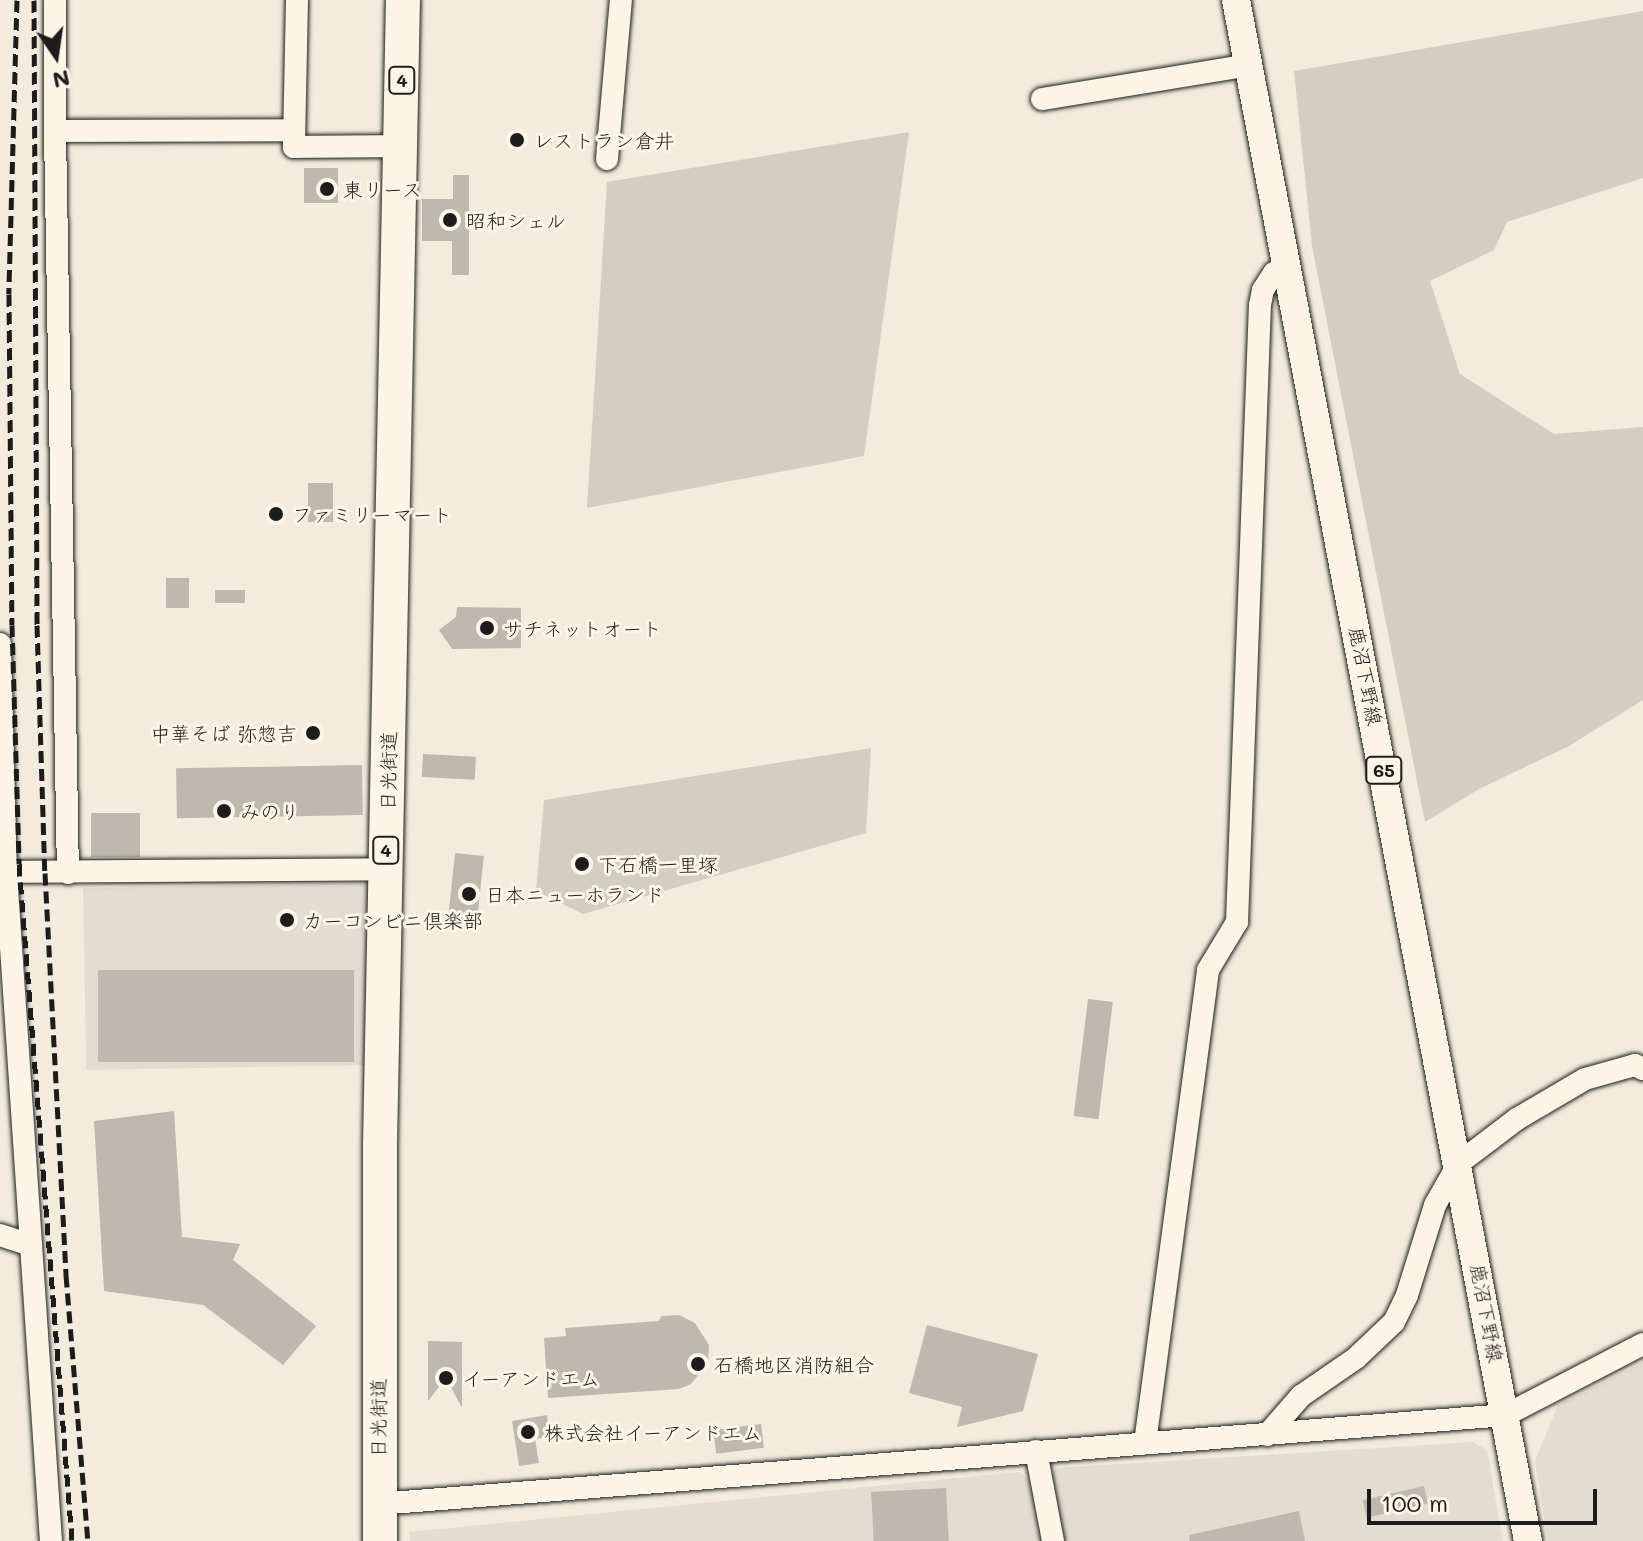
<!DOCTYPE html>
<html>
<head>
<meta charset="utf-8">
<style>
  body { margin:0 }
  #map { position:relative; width:1643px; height:1541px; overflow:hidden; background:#f3ecdd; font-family:Mali,"Klee One",sans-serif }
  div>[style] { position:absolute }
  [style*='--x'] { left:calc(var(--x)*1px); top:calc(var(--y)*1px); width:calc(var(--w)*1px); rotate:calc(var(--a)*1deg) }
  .built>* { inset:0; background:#e3ddcf; transform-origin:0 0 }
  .green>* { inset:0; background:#d3cec1 }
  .building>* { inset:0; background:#beb9ae; transform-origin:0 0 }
  .roads { filter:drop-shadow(0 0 2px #1c1c1c) drop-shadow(0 0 2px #1c1c1c) }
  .minor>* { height:22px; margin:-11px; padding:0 11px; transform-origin:11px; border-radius:11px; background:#fcf5e5 }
  .major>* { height:28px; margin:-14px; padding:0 14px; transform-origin:14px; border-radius:14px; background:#fcf5e5 }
  .highway>* { height:34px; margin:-17px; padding:0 17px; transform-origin:17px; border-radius:17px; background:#fcf5e5 }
  .rail>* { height:5px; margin-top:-2.5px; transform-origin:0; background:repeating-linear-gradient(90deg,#1c1c1c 0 12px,transparent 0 18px) }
  .dots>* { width:22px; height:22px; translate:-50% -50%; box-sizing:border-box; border:4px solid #fcf5e5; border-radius:50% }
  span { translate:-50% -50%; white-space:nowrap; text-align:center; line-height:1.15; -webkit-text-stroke:6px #fcf5e5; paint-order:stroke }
  .shield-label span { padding:2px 6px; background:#fcf5e5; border:2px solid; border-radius:6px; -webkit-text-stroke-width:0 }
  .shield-label { font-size:18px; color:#1c1c1c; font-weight:700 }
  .poi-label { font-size:20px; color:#1c1c1c }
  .left { translate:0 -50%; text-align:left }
  .right { translate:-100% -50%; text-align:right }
  .street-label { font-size:20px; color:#1c1c1c }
  .north { position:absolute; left:16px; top:16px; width:80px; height:80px; -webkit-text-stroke:6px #fcf5e5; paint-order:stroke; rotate:167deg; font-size:22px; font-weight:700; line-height:32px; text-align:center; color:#1c1c1c }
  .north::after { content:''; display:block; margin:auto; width:28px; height:36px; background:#1c1c1c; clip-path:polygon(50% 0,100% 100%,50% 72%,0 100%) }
  .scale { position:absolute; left:1367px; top:1489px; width:230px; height:36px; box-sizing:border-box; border:4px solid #1c1c1c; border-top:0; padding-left:10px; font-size:24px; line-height:28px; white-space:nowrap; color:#1c1c1c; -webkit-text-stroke:6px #fcf5e5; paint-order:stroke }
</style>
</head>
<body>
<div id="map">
  <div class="built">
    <div style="left:372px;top:883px;width:182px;height:289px;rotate:89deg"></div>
    <div style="clip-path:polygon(1643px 1362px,1643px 1541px,1548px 1541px,1535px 1461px,1558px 1405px)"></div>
    <div style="clip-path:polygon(1473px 1442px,1487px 1450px,1503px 1541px,1061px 1541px,1049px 1481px,1056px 1468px)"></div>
    <div style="clip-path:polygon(1019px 1472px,1031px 1482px,1042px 1541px,410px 1541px,409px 1532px)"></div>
  </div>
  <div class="green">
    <div style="clip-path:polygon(1643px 11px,1643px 178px,1507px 222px,1494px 250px,1430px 281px,1460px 374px,1554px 434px,1643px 427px,1643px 700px,1569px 746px,1479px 789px,1425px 822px,1312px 246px,1294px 71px)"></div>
    <div style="clip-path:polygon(909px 132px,864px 456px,587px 508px,607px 182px)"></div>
    <div style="clip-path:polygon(871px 748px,866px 833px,583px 914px,536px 891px,544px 800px)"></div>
  </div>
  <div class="building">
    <div style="left:338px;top:168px;width:35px;height:34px;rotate:90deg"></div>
    <div style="clip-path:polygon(453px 175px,469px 175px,469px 275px,452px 275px,452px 241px,422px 241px,422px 199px,453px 199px)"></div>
    <div style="left:308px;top:483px;width:25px;height:39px"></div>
    <div style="left:166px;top:578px;width:23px;height:30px"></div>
    <div style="left:245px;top:590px;width:13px;height:30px;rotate:90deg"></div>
    <div style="clip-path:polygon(457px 607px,521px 608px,521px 648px,452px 649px,439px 630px,456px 617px)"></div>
    <div style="left:423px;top:754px;width:53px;height:23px;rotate:3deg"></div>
    <div style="left:362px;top:765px;width:50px;height:186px;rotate:89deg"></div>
    <div style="left:140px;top:813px;width:44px;height:49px;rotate:90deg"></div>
    <div style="left:455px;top:853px;width:29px;height:72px;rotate:6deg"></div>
    <div style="left:354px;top:970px;width:92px;height:256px;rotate:90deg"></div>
    <div style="left:1088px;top:999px;width:25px;height:118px;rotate:7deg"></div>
    <div style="clip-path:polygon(174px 1111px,182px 1237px,240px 1244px,233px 1260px,316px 1326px,283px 1365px,203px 1305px,104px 1291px,94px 1121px)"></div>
    <div style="clip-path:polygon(679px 1315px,695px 1323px,709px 1345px,708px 1363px,691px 1384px,679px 1389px,548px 1398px,544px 1338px,566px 1336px,565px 1328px,659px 1321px,661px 1316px)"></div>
    <div style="clip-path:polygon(927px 1325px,1038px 1354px,1023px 1411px,957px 1427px,962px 1407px,909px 1393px)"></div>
    <div style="clip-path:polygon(428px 1341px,462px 1342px,462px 1408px,446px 1378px,428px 1401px)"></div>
    <div style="clip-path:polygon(547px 1415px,550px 1437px,535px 1439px,539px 1463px,519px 1466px,512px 1421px)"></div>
    <div style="left:761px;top:1424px;width:24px;height:48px;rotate:83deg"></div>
    <div style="left:1424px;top:1486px;width:18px;height:63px;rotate:77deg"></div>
    <div style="left:946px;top:1488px;width:53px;height:75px;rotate:87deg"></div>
    <div style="clip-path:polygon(1299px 1511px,1305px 1541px,1190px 1541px,1189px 1535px)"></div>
  </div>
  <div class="roads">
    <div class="minor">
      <div style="--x:55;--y:0;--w:131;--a:90"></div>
      <div style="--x:55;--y:131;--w:239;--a:-0.2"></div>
      <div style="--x:297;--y:0;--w:147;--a:91.2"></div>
      <div style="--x:294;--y:147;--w:107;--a:-0.5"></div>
      <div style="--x:1042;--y:99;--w:211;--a:-9.3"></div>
      <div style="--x:55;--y:131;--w:742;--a:89"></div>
      <div style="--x:607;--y:159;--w:160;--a:-85"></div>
      <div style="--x:0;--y:644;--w:229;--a:88.5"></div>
      <div style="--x:6;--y:873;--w:670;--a:86.15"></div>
      <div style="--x:0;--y:872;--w:386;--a:-0.4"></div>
      <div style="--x:0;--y:1235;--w:33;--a:18"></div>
      <div style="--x:1267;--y:1435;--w:52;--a:-48.9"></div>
      <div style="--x:1301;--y:1396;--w:67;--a:-34.6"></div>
      <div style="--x:1356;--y:1358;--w:52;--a:-43.5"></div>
      <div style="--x:1394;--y:1322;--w:30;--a:-64"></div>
      <div style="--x:1407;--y:1295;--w:94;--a:-72.7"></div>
      <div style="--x:1435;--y:1205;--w:48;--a:-60.3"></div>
      <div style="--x:1459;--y:1163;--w:73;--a:-37.2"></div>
      <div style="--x:1517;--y:1119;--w:79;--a:-30.5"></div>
      <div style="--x:1585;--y:1079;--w:52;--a:-15.6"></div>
      <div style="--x:1635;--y:1065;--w:9;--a:27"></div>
      <div style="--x:1145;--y:1443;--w:477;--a:-82.4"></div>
      <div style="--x:1208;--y:970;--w:56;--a:-58.9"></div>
      <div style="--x:1237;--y:922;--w:617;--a:-87.87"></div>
      <div style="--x:1260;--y:305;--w:15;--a:-79"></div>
      <div style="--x:1263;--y:290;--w:20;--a:-57"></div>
      <div style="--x:1274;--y:273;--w:15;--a:-28"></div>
      <div style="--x:1036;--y:1451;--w:92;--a:79.3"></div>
      <div style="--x:378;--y:1504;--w:1132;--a:-4.51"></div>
      <div style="--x:1506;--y:1415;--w:154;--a:-27.4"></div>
    </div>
    <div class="major">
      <div style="--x:1236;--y:0;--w:1568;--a:79.27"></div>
    </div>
    <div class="highway">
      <div style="--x:380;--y:1541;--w:397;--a:-90"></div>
      <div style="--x:380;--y:1144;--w:1144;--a:-88.85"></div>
    </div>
  </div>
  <div class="rail">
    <div style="--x:17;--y:0;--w:294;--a:91.6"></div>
    <div style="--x:9;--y:294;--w:331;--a:89.5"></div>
    <div style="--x:12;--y:625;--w:239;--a:88.3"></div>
    <div style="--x:19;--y:864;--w:679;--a:85.52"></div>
    <div style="--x:34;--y:0;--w:625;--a:89.72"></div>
    <div style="--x:37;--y:625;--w:248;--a:88.2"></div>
    <div style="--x:45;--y:873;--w:403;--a:87"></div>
    <div style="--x:66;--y:1275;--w:267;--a:85.3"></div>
  </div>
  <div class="dots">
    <div style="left:517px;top:140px;background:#1c1c1c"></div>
    <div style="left:327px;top:189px;background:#1c1c1c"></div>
    <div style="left:450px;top:220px;background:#1c1c1c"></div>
    <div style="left:276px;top:514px;background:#1c1c1c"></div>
    <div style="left:487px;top:628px;background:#1c1c1c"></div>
    <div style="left:313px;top:733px;background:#1c1c1c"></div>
    <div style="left:224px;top:811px;background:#1c1c1c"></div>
    <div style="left:582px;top:864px;background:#1c1c1c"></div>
    <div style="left:469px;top:894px;background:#1c1c1c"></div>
    <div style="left:287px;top:920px;background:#1c1c1c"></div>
    <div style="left:698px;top:1364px;background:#1c1c1c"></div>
    <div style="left:446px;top:1378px;background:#1c1c1c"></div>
    <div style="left:528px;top:1432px;background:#1c1c1c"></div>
  </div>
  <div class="shield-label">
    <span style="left:402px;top:80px">4</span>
    <span style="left:1384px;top:770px">65</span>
    <span style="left:386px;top:850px">4</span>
  </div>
  <div class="poi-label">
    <span class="left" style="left:533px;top:140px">レストラン倉井</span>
    <span class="left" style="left:343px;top:189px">東リース</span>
    <span class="left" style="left:466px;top:220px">昭和シェル</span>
    <span class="left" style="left:292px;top:514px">ファミリーマート</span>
    <span class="left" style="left:503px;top:628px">サチネットオート</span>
    <span class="right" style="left:297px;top:733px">中華そば 弥惣吉</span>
    <span class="left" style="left:240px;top:811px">みのり</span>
    <span class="left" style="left:598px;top:864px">下石橋一里塚</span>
    <span class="left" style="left:485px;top:894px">日本ニューホランド</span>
    <span class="left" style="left:303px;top:920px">カーコンビニ倶楽部</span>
    <span class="left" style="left:714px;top:1364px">石橋地区消防組合</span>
    <span class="left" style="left:462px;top:1378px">イーアンドエム</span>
    <span class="left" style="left:544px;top:1432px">株式会社イーアンドエム</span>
  </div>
  <div class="street-label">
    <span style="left:1366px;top:676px;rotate:79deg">鹿沼下野線</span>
    <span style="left:388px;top:771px;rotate:-89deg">日光街道</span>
    <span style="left:1487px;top:1313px;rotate:79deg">鹿沼下野線</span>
    <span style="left:378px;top:1418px;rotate:-90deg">日光街道</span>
  </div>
  <div class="north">N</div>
  <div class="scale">100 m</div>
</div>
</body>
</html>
